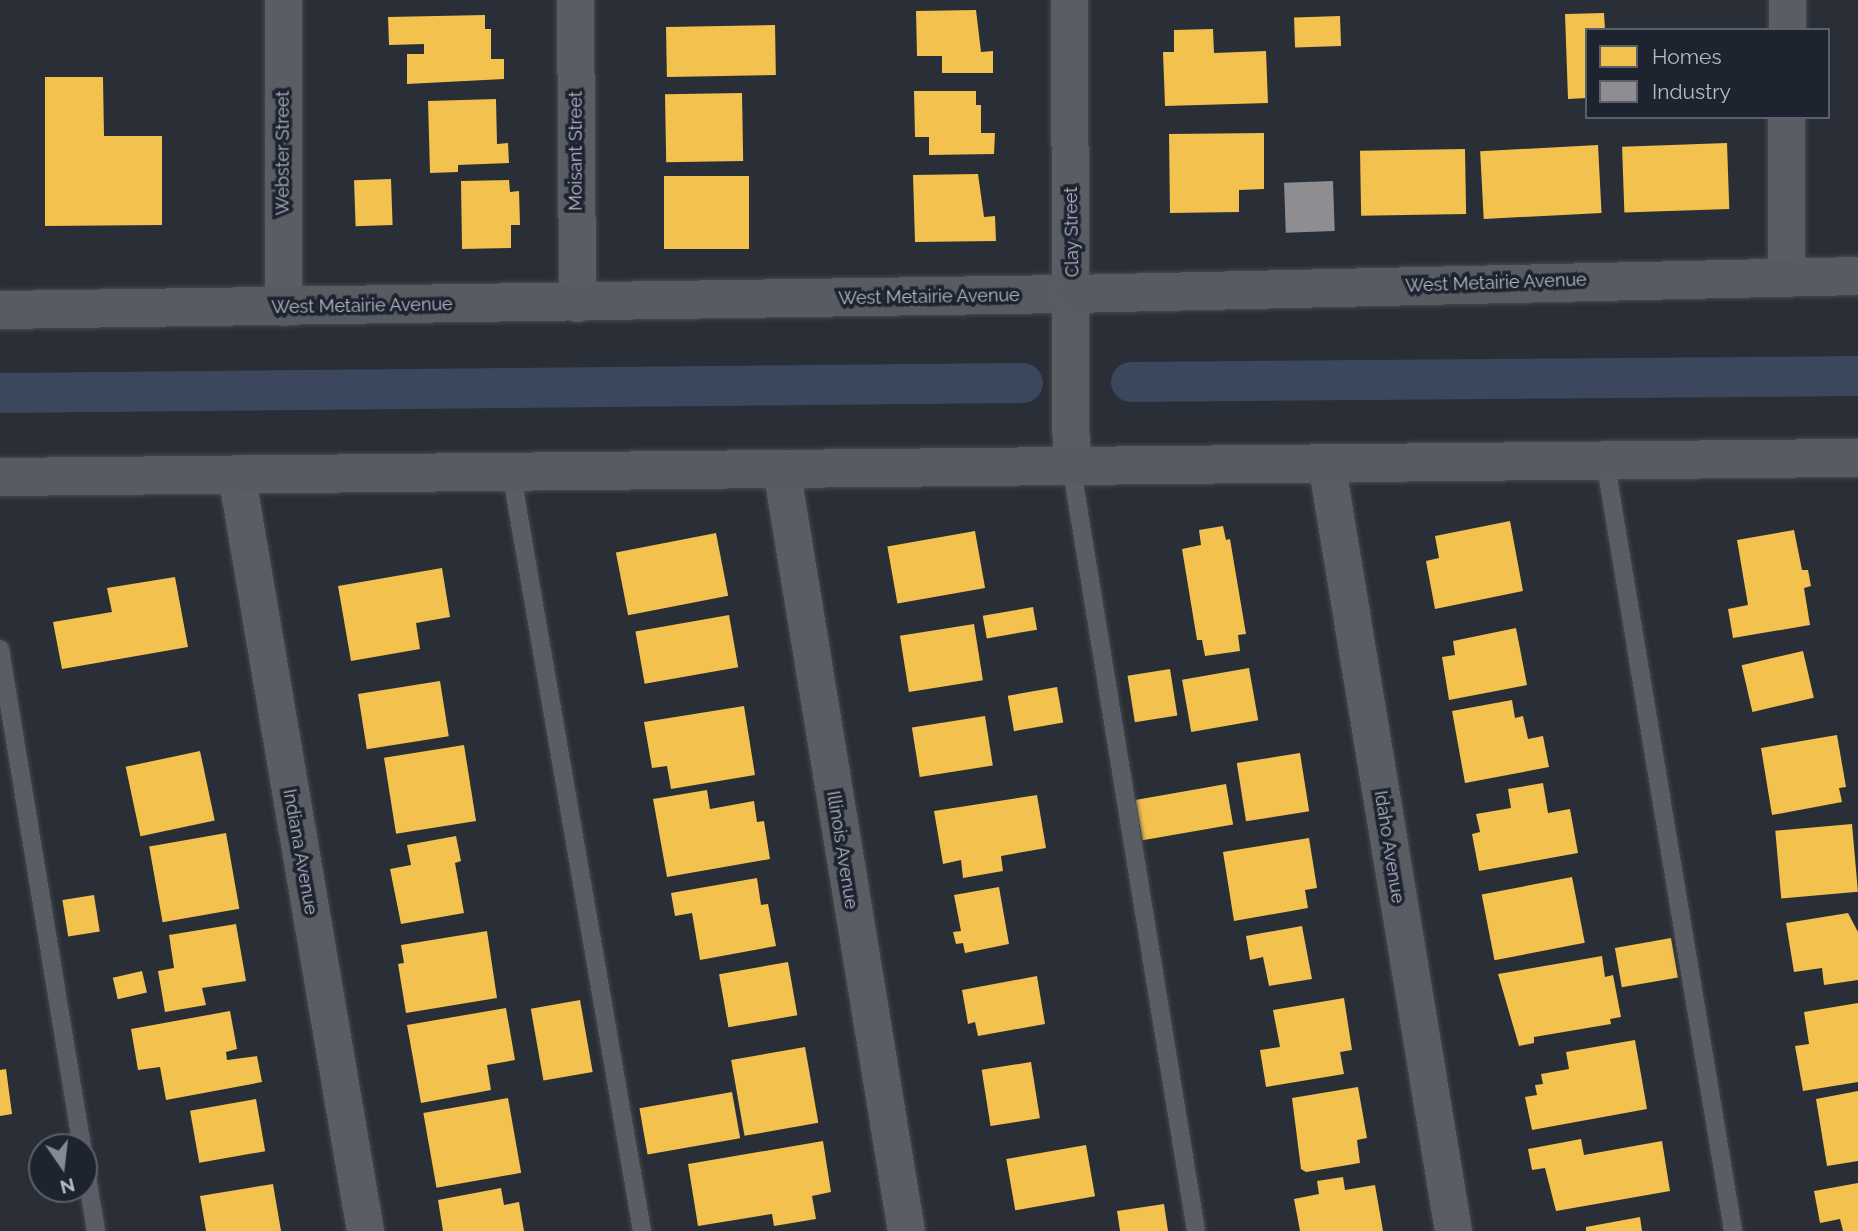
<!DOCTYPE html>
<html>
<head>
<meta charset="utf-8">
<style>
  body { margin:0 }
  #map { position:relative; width:1858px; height:1231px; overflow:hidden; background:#2a2e36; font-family:Raleway,sans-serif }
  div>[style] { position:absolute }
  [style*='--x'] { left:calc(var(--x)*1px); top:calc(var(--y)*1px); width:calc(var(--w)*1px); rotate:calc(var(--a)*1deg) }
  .homes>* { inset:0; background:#f2c14e; transform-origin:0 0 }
  .industry>* { inset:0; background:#8d8d92; transform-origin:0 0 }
  .canal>* { height:40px; margin:-20px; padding:0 20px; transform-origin:20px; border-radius:20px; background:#3b475d }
  .roads { filter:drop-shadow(0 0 2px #46494e) drop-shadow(0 0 2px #46494e) }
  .service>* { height:18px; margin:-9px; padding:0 9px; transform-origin:9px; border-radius:9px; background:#5a5d64 }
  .minor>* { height:37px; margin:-18.5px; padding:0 18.5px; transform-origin:18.5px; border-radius:18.5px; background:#5a5d64 }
  .secondary>* { height:38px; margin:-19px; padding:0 19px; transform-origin:19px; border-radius:19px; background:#585b62 }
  span { translate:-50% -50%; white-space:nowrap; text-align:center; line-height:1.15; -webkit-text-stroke:7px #1e242f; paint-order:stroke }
  .street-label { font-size:18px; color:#b5bac6 }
  .legend { position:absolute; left:1585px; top:28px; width:245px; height:91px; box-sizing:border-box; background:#1e242f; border:2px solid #5a606b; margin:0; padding:9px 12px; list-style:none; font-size:21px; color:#b5bac6 }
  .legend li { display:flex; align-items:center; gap:14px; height:35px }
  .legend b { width:35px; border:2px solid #5a606b }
  .north { position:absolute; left:28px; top:1133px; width:70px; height:70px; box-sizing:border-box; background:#1e242f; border:2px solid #5a606b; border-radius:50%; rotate:166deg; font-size:19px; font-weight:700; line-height:28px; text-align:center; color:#b5bac6 }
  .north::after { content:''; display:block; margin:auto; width:24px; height:32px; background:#848994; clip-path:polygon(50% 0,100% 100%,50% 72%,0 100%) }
</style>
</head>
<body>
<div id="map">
  <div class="homes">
    <div style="clip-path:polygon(976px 10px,981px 52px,993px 51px,993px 73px,942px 73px,942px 56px,917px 56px,916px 11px)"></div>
    <div style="clip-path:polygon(1604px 13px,1605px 30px,1587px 30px,1587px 98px,1568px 99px,1565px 14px)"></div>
    <div style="clip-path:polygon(485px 15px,485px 29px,491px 29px,491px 59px,504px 59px,504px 79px,407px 84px,407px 54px,424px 54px,424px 44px,389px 45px,388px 17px)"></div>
    <div style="left:1340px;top:16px;width:30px;height:46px;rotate:88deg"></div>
    <div style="left:775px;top:25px;width:50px;height:109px;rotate:89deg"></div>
    <div style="clip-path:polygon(1213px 29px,1214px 53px,1266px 51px,1268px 103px,1165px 106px,1163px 52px,1174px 52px,1174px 30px)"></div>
    <div style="clip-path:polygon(45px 77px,103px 77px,104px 136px,162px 136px,162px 225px,45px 226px)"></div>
    <div style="clip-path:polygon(914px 91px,976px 91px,976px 105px,981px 105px,981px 133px,995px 133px,994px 154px,929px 155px,929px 137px,915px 137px)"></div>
    <div style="left:742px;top:93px;width:68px;height:77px;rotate:89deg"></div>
    <div style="clip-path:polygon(496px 99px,497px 144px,508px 143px,509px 163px,458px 165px,458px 172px,430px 173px,428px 101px)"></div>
    <div style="clip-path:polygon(1264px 133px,1264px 189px,1239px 190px,1239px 212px,1170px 213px,1169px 134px)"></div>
    <div style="left:1727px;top:143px;width:66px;height:105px;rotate:88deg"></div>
    <div style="left:1598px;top:145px;width:68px;height:118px;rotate:87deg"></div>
    <div style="left:1465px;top:149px;width:65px;height:105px;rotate:89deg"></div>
    <div style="clip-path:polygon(978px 174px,984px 217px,995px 216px,996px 241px,915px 242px,913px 175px)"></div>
    <div style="left:664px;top:176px;width:85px;height:73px"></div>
    <div style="left:391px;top:179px;width:46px;height:37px;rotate:88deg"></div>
    <div style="clip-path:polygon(509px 180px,510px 192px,519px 191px,520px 225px,511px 225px,511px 248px,462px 249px,461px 181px)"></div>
    <div style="clip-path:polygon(1510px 521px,1523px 591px,1435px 609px,1426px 561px,1439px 558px,1435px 536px)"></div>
    <div style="clip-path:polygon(1223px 526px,1226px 540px,1230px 539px,1246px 634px,1238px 635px,1240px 651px,1205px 656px,1202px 640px,1197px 640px,1182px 549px,1201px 545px,1199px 530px)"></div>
    <div style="clip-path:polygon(1794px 530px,1802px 570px,1808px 570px,1811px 586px,1804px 588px,1810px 625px,1733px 638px,1728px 609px,1748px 605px,1737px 540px)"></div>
    <div style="left:975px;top:531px;width:58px;height:89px;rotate:80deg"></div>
    <div style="left:716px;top:533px;width:64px;height:102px;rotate:79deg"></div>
    <div style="clip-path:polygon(442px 568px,450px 617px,416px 623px,420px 649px,351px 661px,338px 586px)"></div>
    <div style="clip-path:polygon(175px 577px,188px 647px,62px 669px,53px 622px,112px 612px,107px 588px)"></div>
    <div style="left:1033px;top:607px;width:23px;height:51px;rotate:80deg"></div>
    <div style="left:729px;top:615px;width:53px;height:95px;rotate:80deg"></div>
    <div style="left:974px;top:624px;width:57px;height:75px;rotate:81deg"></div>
    <div style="clip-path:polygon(1516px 628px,1527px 685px,1449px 700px,1442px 657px,1455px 655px,1453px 641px)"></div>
    <div style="left:1803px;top:651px;width:48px;height:63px;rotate:77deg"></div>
    <div style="left:1249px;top:668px;width:53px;height:68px;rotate:80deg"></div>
    <div style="left:1170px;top:669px;width:47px;height:43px;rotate:81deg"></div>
    <div style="left:440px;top:681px;width:56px;height:83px;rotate:81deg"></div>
    <div style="left:1057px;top:687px;width:36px;height:50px;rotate:80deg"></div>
    <div style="clip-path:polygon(1512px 700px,1515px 718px,1523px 716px,1528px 739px,1543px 736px,1549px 767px,1465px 783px,1452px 711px)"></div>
    <div style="clip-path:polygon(744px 706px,755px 775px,671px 789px,667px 766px,652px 768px,644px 722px)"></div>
    <div style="left:985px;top:716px;width:50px;height:74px;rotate:81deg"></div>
    <div style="clip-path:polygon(1837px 735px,1846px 787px,1839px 788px,1842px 802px,1772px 815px,1761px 748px)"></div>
    <div style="left:464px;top:745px;width:77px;height:81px;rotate:81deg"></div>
    <div style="left:200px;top:751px;width:71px;height:76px;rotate:78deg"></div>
    <div style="left:1300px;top:753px;width:59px;height:64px;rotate:81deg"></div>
    <div style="clip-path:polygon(1543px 783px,1548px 813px,1570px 809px,1578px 853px,1479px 871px,1472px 834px,1480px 832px,1476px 814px,1511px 808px,1508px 789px)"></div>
    <div style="left:1226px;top:784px;width:41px;height:92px;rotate:80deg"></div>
    <div style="clip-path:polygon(707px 790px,710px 809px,754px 801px,757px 822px,764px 821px,770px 859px,667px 877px,653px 799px)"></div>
    <div style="clip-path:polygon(1037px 795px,1046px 848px,1001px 856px,1003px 871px,963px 878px,961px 860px,943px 864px,934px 811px)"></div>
    <div style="left:1852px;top:824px;width:68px;height:77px;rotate:85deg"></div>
    <div style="left:226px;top:833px;width:77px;height:78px;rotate:80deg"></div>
    <div style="clip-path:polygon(456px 836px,461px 861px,455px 863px,464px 913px,401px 924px,390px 869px,411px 865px,407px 845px)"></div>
    <div style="clip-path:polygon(1309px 838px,1317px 888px,1305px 890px,1308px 908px,1234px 921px,1223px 852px)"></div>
    <div style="left:1572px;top:877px;width:67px;height:92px;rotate:79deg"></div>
    <div style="clip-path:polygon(757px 878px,761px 905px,768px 904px,776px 946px,700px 960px,692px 913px,675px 916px,671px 893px)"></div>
    <div style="clip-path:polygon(999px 887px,1009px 944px,965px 953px,963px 943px,956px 944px,953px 932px,961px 931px,954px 895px)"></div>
    <div style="left:94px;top:895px;width:37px;height:32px;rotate:81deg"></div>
    <div style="clip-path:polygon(1848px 913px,1858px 932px,1858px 980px,1824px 985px,1822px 968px,1794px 972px,1786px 923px)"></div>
    <div style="clip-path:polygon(236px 924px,246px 981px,202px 988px,206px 1005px,165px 1012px,158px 971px,174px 968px,169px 935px)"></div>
    <div style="clip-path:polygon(1302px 926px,1312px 979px,1269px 986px,1263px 957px,1250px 960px,1246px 936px)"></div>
    <div style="clip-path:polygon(487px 931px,497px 998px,406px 1013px,398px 964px,404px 963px,401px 945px)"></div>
    <div style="left:1671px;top:938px;width:40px;height:57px;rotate:80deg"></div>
    <div style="clip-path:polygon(1602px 956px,1605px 977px,1613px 975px,1621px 1017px,1610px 1019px,1611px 1024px,1534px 1037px,1534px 1043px,1519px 1046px,1498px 974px)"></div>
    <div style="left:788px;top:962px;width:54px;height:70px;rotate:80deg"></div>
    <div style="left:142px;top:971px;width:22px;height:30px;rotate:77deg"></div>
    <div style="clip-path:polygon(1037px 976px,1045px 1024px,978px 1036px,975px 1022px,968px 1024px,962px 990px)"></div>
    <div style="clip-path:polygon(1344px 998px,1352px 1050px,1340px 1052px,1344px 1074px,1266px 1087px,1260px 1050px,1280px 1047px,1273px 1010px)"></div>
    <div style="left:580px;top:1000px;width:73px;height:50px;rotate:80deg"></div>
    <div style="clip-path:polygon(1858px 1003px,1858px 1082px,1803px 1091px,1795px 1046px,1809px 1044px,1804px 1012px)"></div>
    <div style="clip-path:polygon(506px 1008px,515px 1060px,487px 1065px,491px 1090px,421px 1103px,407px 1025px)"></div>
    <div style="clip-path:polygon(230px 1011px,237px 1049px,226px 1052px,227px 1060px,257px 1056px,262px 1082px,166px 1100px,160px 1067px,138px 1070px,131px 1029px)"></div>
    <div style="clip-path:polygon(1635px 1040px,1647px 1109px,1532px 1130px,1525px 1097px,1537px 1095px,1535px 1085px,1543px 1084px,1541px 1074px,1569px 1069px,1566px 1052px)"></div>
    <div style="left:805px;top:1047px;width:77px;height:75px;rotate:80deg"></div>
    <div style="left:1031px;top:1062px;width:57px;height:50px;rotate:81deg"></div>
    <div style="clip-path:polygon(6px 1069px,12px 1114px,0 1116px,0 1070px)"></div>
    <div style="clip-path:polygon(1358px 1087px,1367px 1138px,1357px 1140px,1360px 1163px,1306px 1172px,1301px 1169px,1292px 1098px)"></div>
    <div style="clip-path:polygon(1858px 1091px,1858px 1161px,1827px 1166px,1816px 1099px)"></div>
    <div style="left:732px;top:1092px;width:47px;height:94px;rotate:80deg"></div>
    <div style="left:508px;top:1098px;width:76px;height:86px;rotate:80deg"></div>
    <div style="left:256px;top:1099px;width:53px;height:67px;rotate:80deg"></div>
    <div style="clip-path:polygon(1581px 1139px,1584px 1155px,1662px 1141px,1670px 1191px,1556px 1211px,1545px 1168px,1532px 1170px,1528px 1149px)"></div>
    <div style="clip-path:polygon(823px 1141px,831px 1192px,812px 1196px,816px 1219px,774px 1226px,772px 1214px,698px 1226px,688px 1164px)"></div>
    <div style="left:1086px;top:1145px;width:52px;height:81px;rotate:80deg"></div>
    <div style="clip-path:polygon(1343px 1177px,1345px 1190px,1375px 1185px,1383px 1231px,1300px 1231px,1294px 1199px,1319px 1194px,1317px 1181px)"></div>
    <div style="clip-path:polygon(1858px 1183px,1858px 1231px,1843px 1231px,1840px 1219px,1820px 1223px,1814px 1191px)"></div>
    <div style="clip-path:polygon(273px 1184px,281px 1231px,206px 1231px,200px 1196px)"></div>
    <div style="clip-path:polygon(501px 1188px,504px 1205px,519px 1202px,524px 1231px,443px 1231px,438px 1200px)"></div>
    <div style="clip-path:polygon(1164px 1204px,1168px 1231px,1120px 1231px,1117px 1211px)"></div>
    <div style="clip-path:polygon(1640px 1217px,1642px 1231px,1586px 1231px,1586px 1227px)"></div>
  </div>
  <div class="industry">
    <div style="left:1333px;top:181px;width:50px;height:49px;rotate:88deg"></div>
  </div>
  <div class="canal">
    <div style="--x:1131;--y:382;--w:727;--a:-0.47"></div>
    <div style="--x:0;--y:393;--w:1023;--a:-0.56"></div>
  </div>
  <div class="roads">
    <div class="service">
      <div style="--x:1605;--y:460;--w:782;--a:80.57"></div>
      <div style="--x:1071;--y:464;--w:777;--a:80.74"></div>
      <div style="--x:511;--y:471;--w:771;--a:80.22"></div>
      <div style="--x:0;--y:649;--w:505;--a:80.65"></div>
      <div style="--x:84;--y:1159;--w:73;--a:80.5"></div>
    </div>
    <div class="minor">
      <div style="--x:283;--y:0;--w:307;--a:90"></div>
      <div style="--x:575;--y:0;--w:303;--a:89.6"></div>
      <div style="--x:1069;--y:0;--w:464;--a:89.8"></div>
      <div style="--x:1787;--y:30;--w:30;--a:-90"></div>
      <div style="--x:1786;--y:275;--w:158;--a:-90"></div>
      <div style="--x:1326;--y:462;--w:779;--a:80.62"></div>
      <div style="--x:781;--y:468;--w:773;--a:80.7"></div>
      <div style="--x:236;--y:473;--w:769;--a:80.34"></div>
    </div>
    <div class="secondary">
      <div style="--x:0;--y:310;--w:1072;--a:-0.86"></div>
      <div style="--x:1072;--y:294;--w:786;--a:-1.31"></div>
      <div style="--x:0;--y:477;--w:1858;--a:-0.59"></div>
    </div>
  </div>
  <div class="street-label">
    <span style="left:576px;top:151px;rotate:-90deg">Moisant Street</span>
    <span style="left:283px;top:153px;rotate:-90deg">Webster Street</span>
    <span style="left:1072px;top:232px;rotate:-91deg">Clay Street</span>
    <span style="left:1496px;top:283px;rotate:-2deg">West Metairie Avenue</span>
    <span style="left:929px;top:297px;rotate:-1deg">West Metairie Avenue</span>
    <span style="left:362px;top:306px;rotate:-1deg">West Metairie Avenue</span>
    <span style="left:1389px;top:847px;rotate:81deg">Idaho Avenue</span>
    <span style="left:842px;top:850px;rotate:81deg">Illinois Avenue</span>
    <span style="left:300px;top:852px;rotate:80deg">Indiana Avenue</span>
  </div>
  <ul class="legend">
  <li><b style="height:19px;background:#f2c14e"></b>Homes</li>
  <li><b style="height:19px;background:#8d8d92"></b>Industry</li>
  </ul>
  <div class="north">N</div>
</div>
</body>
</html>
